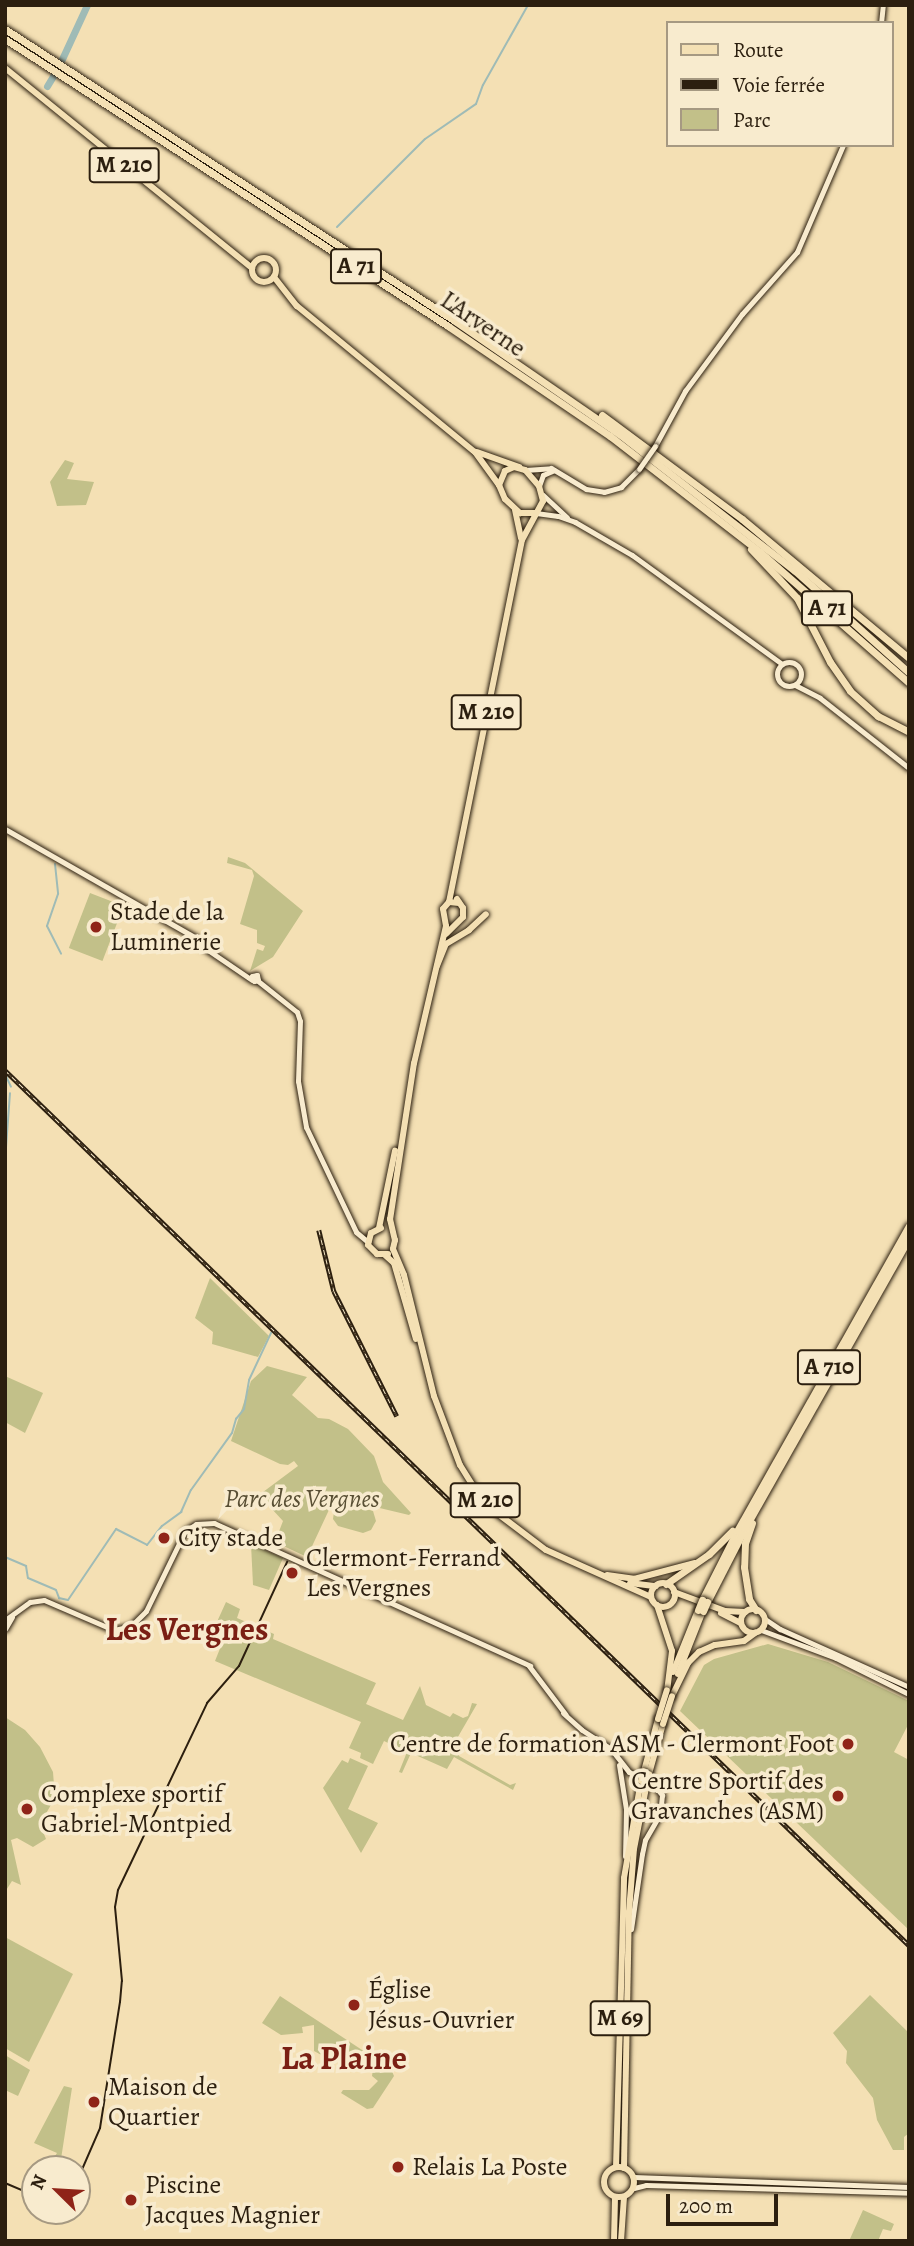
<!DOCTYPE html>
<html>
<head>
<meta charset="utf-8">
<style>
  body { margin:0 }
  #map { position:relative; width:914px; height:2246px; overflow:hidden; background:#f4e0b4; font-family:Alegreya,serif }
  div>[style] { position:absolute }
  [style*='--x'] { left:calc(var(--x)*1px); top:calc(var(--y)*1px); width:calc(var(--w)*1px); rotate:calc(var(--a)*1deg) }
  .green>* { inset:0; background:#c2c089; transform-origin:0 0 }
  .stream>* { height:2px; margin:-1px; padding:0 1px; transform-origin:1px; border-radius:1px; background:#9fbbb6 }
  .river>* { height:7px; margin:-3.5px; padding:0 3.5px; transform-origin:3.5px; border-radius:3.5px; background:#9fbbb6 }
  .roads { filter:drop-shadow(0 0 2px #2c1f0f) drop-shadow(0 0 2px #2c1f0f) }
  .secondary>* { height:5px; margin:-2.5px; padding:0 2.5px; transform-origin:2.5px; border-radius:2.5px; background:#f8ebce }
  .secondary>.ring { margin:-2.5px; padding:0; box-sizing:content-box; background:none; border:5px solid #f8ebce; border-radius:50% }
  .primary>* { height:6px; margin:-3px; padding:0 3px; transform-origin:3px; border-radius:3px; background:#f4e0b4 }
  .primary>.ring { margin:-3px; padding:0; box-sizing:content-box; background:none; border:6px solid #f4e0b4; border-radius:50% }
  .motorway>* { height:7px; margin:-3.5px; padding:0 3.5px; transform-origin:3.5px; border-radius:3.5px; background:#f4e0b4 }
  .tram>* { height:2px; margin:-1px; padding:0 1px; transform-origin:1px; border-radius:1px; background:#2c1f0f }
  .rail>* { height:4.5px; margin-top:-2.25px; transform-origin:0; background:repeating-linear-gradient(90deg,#f8ebce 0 5px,#2c1f0f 0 10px); box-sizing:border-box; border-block:2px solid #2c1f0f }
  .bridges { filter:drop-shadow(0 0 2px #2c1f0f) drop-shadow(0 0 2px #2c1f0f) }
  .secondary-bridge>* { height:5px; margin:-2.5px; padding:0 2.5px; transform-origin:2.5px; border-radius:2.5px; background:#f8ebce }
  .primary-bridge>* { height:6px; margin:-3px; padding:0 3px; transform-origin:3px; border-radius:3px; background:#f4e0b4 }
  .motorway-bridge>* { height:7px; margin:-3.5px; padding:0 3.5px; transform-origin:3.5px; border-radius:3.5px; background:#f4e0b4 }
  .dots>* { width:19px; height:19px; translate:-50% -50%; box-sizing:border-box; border:4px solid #f8ebce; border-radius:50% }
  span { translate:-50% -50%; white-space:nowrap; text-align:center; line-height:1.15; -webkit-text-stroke:7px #f8ebce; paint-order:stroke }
  .shield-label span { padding:2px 5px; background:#f8ebce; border:2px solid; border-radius:5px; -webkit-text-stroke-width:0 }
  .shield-label { font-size:24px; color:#2c1f0f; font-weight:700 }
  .street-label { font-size:26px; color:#2c1f0f }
  .poi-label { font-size:26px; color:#2c1f0f }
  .left { translate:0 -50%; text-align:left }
  .right { translate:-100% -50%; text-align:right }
  .park-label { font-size:26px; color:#594f34; font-style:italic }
  .district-label { font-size:33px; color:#7a1f14; font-weight:700 }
  .frame { position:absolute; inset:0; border:7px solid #2c1f0f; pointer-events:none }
  .legend { position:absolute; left:666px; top:21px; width:228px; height:126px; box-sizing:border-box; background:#f8ebce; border:2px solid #a69982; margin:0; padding:9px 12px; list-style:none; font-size:21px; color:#2c1f0f }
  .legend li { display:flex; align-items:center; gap:14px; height:35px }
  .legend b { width:35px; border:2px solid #a69982 }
  .north { position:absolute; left:21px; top:2155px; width:70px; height:70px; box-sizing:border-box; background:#f8ebce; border:2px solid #a69982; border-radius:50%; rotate:294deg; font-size:19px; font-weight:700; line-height:28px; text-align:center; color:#2c1f0f }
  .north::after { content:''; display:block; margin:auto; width:24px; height:32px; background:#8f2418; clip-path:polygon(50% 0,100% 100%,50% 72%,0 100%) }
  .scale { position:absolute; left:666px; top:2194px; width:112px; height:32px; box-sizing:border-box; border:4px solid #2c1f0f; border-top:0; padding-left:9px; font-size:21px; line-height:24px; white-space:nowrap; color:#2c1f0f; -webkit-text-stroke:5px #f8ebce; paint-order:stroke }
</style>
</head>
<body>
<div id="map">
  <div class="green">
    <div style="clip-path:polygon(65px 460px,74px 463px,67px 479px,94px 482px,86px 505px,57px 506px,50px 482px)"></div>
    <div style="clip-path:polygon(228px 857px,245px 863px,303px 911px,273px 957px,250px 971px,257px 949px,263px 951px,265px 946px,257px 943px,257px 930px,240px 924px,254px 876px,252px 870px,227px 863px)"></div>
    <div style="left:90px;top:893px;width:36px;height:59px;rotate:21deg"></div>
    <div style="clip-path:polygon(210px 1278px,269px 1336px,258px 1357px,212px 1344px,213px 1332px,195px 1318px)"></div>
    <div style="clip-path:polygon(267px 1366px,307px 1377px,292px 1395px,318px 1418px,329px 1419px,348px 1429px,374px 1456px,383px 1482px,411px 1513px,409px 1515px,346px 1500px,349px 1491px,344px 1497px,335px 1497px,307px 1557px,275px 1542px,283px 1521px,259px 1495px,298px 1466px,294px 1461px,288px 1465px,280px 1464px,231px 1441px,251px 1381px)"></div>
    <div style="clip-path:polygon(5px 1376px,43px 1393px,25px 1433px,5px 1422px)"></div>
    <div style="clip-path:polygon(346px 1503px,373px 1511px,376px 1521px,371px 1530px,363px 1533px,338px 1526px,333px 1519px,334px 1512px)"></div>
    <div style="clip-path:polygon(251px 1544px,283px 1558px,269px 1590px,253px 1585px)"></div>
    <div style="clip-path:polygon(226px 1602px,240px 1609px,237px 1618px,274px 1634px,273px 1639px,376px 1683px,366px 1704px,403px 1720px,420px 1686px,426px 1705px,450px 1717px,453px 1713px,463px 1718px,468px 1716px,472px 1703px,477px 1704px,455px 1742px,459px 1756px,510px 1785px,516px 1783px,513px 1790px,454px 1757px,447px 1769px,411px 1753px,402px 1773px,399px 1772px,407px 1752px,384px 1741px,373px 1764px,360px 1758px,361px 1753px,349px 1748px,361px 1722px,215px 1661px,223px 1641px,211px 1635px)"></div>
    <div style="clip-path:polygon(768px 1644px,828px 1662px,909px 1701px,909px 1723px,894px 1752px,909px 1760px,909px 1930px,680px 1711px,704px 1665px,714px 1659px)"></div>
    <div style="clip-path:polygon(5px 1717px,25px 1730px,40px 1747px,53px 1772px,54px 1785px,52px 1803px,40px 1824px,46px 1839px,33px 1847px,17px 1838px,11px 1840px,21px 1885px,12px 1881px,5px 1892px)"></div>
    <div style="clip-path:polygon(350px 1758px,368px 1766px,348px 1809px,378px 1823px,361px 1853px,323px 1788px,342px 1760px,348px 1763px)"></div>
    <div style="clip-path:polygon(5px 1937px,73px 1974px,29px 2062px,5px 2048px)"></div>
    <div style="clip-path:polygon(870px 1995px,909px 2033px,909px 2133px,904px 2137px,904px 2150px,893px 2150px,877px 2120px,873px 2098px,846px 2063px,847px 2051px,833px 2033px)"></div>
    <div style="clip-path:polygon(280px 1996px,391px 2069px,394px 2076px,373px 2108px,367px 2109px,341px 2093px,343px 2090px,369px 2090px,378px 2081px,372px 2076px,373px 2069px,367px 2066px,364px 2070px,334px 2053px,325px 2057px,314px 2051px,314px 2025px,302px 2027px,303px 2033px,281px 2035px,262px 2023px)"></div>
    <div style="clip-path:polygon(5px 2055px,30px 2070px,18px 2096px,5px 2090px)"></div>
    <div style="clip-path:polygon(64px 2086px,72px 2088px,61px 2159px,55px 2156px,57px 2153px,34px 2143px)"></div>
    <div style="clip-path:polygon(863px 2210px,894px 2224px,891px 2231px,883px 2229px,878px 2241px,849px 2241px)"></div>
  </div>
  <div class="stream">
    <div style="--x:337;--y:227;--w:124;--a:-45"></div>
    <div style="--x:425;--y:139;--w:62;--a:-34.5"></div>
    <div style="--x:476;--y:104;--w:20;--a:-70"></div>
    <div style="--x:483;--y:85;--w:92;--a:-60.6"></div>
    <div style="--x:55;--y:864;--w:30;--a:84"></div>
    <div style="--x:58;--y:894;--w:34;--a:109"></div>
    <div style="--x:47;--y:926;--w:31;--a:63"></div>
    <div style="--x:5;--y:1074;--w:14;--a:65"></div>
    <div style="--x:5;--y:1161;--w:68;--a:-85.8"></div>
    <div style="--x:5;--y:1167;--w:11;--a:90"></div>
    <div style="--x:5;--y:1194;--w:13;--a:90"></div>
    <div style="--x:5;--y:1557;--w:23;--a:23"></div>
    <div style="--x:26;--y:1566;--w:12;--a:81"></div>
    <div style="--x:28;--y:1578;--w:30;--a:23"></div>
    <div style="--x:56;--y:1590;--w:9;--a:69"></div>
    <div style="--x:59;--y:1598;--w:9;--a:13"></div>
    <div style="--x:68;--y:1600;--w:86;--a:-55.9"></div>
    <div style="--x:116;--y:1529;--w:35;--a:27"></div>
    <div style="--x:147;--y:1545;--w:24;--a:-52"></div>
    <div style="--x:162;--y:1526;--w:24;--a:-36"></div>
    <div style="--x:181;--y:1512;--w:24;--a:-66"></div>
    <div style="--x:191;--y:1490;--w:70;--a:-54.3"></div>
    <div style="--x:232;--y:1433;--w:15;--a:-74"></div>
    <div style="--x:236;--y:1419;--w:13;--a:-51"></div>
    <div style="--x:244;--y:1409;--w:29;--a:-80"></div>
    <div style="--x:249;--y:1380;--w:52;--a:-64.9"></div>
  </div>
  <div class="river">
    <div style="--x:62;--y:59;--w:60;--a:-65.2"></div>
    <div style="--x:47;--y:86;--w:12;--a:-59"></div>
  </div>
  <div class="roads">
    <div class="secondary">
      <div style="--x:881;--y:23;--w:18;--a:-84"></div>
      <div style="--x:655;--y:446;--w:63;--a:-61.4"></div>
      <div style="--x:685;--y:391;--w:96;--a:-53.5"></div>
      <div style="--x:742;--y:314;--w:83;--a:-48.4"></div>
      <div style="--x:797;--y:252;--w:116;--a:-66.7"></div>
      <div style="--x:525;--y:470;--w:26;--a:-4"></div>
      <div style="--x:551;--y:468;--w:41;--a:31"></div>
      <div style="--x:586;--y:489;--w:18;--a:9"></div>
      <div style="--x:604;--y:492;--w:18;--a:-16"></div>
      <div style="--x:621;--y:487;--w:25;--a:-45"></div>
      <div style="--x:539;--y:486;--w:12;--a:-70"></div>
      <div style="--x:543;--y:475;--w:12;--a:-24"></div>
      <div style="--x:543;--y:495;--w:33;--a:43"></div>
      <div style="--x:536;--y:513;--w:22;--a:8"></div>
      <div style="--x:558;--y:516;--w:18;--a:19"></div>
      <div style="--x:575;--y:522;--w:66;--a:30.1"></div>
      <div style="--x:632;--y:555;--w:185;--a:36"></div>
      <div class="ring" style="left:777px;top:662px;width:19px;height:19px"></div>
      <div style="--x:795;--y:685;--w:28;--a:27"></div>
      <div style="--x:820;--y:698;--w:113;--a:38.2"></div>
      <div style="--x:5;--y:829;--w:222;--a:29.7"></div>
      <div style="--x:199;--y:944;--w:64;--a:34.2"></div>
      <div style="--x:257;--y:975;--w:5;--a:79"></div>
      <div style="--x:258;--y:980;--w:4;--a:166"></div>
      <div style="--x:254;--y:981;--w:5;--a:-112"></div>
      <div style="--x:252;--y:976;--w:5;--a:-11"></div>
      <div style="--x:258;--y:981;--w:50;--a:38.5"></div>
      <div style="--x:297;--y:1012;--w:9;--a:72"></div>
      <div style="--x:300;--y:1021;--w:60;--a:91.9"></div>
      <div style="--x:298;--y:1081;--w:47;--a:80.1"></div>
      <div style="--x:306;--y:1127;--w:116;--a:64.5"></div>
      <div style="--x:356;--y:1232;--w:16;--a:40"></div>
      <div style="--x:765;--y:1619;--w:18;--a:34"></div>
      <div style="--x:780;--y:1629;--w:141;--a:24.2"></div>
      <div style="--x:5;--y:1620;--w:31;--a:-36"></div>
      <div style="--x:30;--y:1602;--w:14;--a:-8"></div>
      <div style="--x:44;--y:1600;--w:76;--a:23.2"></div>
      <div style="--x:114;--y:1630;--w:17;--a:-13"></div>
      <div style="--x:131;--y:1626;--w:21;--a:-45"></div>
      <div style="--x:146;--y:1611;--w:89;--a:-64"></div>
      <div style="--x:185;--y:1531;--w:13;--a:-32"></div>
      <div style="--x:196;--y:1524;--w:18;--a:-3"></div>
      <div style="--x:214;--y:1523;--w:347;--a:24.3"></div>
      <div style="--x:5;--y:1629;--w:14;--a:-60"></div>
      <div style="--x:761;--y:1630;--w:80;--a:20.5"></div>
      <div style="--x:836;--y:1658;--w:81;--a:26.3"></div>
      <div style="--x:529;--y:1666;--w:61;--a:52.9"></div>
      <div style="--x:563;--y:1713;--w:25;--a:42"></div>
      <div style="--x:582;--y:1730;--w:35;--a:33"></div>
      <div style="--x:611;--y:1749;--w:29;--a:52"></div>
      <div style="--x:629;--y:1772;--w:25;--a:26"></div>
      <div style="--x:652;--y:1783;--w:16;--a:50"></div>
      <div style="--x:662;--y:1795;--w:19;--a:96"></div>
      <div style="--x:660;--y:1814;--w:30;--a:120"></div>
      <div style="--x:645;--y:1840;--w:14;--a:102"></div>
      <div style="--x:642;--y:1854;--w:76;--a:98.3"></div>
      <div style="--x:619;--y:1765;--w:45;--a:81"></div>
      <div style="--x:626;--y:1809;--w:47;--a:91.2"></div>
      <div style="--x:634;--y:2177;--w:275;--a:2.1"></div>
      <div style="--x:634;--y:2188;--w:12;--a:-14"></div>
      <div style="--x:646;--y:2185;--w:263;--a:1.7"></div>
    </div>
    <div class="primary">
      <div style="--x:5;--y:68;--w:318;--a:39"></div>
      <div class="ring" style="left:252px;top:258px;width:18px;height:18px"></div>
      <div style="--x:274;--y:277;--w:37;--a:52"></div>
      <div style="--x:297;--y:306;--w:230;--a:39.4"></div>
      <div style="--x:475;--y:452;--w:41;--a:54"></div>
      <div style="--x:477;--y:452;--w:45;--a:19.7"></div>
      <div style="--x:515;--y:510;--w:29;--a:78"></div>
      <div style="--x:449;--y:902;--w:369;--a:-78.6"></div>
      <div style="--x:522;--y:540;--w:44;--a:-61.7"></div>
      <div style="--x:543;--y:501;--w:16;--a:-105"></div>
      <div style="--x:539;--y:486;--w:21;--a:-131"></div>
      <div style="--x:525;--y:470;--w:11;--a:-165"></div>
      <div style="--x:514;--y:467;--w:10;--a:156"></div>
      <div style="--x:505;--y:471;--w:15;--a:113"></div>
      <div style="--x:499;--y:485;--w:15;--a:67"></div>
      <div style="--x:505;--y:499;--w:21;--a:43"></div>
      <div style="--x:520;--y:513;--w:16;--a:0"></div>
      <div style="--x:459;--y:903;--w:10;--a:-174"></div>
      <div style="--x:449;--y:902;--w:9;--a:131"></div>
      <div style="--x:443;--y:909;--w:17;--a:80"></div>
      <div style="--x:446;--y:926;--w:141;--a:103.1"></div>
      <div style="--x:414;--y:1063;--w:158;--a:98.7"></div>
      <div style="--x:390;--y:1219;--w:22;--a:77"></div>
      <div style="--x:395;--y:1240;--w:9;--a:103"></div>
      <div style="--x:393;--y:1249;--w:28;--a:67"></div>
      <div style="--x:404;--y:1275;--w:125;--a:76.1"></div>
      <div style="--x:434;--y:1396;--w:74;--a:69.4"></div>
      <div style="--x:460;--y:1465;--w:31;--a:58"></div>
      <div style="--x:476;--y:1491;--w:30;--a:46"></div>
      <div style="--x:497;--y:1513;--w:61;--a:37.1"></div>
      <div style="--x:546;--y:1550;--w:115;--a:24.1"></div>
      <div style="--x:446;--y:934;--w:24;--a:-45"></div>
      <div style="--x:463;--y:917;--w:9;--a:-90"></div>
      <div style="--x:463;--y:908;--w:11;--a:-124"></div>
      <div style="--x:437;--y:966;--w:24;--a:-68"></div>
      <div style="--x:446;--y:944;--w:27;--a:-31"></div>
      <div style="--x:469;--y:930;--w:23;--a:-43"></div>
      <div style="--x:379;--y:1228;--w:79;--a:-78.3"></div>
      <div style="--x:381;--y:1228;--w:11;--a:153"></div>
      <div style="--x:371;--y:1233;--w:12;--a:104"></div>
      <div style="--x:368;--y:1245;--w:13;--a:45"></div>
      <div style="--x:377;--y:1254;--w:11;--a:0"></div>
      <div style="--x:385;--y:1255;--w:12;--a:42"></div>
      <div style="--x:394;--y:1263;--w:79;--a:73.9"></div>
      <div style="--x:607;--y:1575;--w:27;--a:8"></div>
      <div style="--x:634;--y:1579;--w:63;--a:-14.7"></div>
      <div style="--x:630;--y:1583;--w:26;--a:7"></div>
      <div class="ring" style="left:651px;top:1583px;width:18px;height:18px"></div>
      <div style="--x:674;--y:1592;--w:54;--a:20.4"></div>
      <div style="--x:725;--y:1611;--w:20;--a:3"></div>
      <div style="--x:657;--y:1605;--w:48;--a:71.9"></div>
      <div style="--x:672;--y:1651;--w:39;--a:97"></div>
      <div class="ring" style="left:741px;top:1609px;width:18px;height:18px"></div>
      <div style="--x:721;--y:1613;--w:22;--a:27"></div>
      <div style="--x:673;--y:1672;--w:67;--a:-68"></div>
      <div style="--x:678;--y:1674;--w:68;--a:-68.4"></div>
      <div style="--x:672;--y:1696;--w:37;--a:-64"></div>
      <div style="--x:688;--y:1663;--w:16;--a:-45"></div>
      <div style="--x:699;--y:1652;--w:17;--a:-24"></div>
      <div style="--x:715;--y:1645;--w:29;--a:-8"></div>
      <div style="--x:744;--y:1641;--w:14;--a:-36"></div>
      <div style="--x:644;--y:1771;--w:54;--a:-74.9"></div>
      <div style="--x:649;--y:1774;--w:52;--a:-74.4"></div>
      <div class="ring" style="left:604px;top:2167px;width:24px;height:24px"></div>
      <div style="--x:616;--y:2167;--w:289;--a:-88.4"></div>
      <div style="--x:624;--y:1878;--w:98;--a:-80.1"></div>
      <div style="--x:624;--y:2168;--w:256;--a:-88.9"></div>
      <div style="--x:629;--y:1912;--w:63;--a:-85.5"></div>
      <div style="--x:634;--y:1849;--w:67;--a:-78.9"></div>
      <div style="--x:614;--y:2241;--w:44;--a:-88.7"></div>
      <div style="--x:621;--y:2241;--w:44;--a:-86.1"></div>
    </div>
    <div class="motorway">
      <div style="--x:5;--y:29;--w:536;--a:32.98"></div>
      <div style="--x:455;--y:321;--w:199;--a:34.6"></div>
      <div style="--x:619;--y:434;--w:222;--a:37.9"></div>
      <div style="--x:794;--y:570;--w:154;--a:41.8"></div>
      <div style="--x:5;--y:39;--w:528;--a:32.94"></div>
      <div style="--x:448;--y:326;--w:196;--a:34.2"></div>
      <div style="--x:610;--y:436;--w:190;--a:37.7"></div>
      <div style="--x:760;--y:552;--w:198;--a:41.3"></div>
      <div style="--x:602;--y:415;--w:174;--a:36.6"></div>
      <div style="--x:742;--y:519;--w:217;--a:39.8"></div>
      <div style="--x:751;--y:549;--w:67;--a:46.8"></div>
      <div style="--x:797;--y:598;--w:72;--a:62.7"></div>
      <div style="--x:830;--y:662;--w:35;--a:55"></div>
      <div style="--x:850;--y:691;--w:38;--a:42"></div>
      <div style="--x:878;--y:716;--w:35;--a:27"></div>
      <div style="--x:752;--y:1523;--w:21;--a:109"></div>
      <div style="--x:745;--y:1543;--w:24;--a:92"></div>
      <div style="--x:744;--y:1567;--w:32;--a:81"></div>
      <div style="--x:749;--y:1599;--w:13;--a:58"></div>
      <div style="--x:666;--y:1584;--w:52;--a:-34.9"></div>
      <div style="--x:709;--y:1554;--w:33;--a:-45"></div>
      <div style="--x:702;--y:1600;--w:77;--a:-63.1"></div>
      <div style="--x:737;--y:1531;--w:350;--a:-60.6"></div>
      <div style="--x:707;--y:1602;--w:83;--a:-62.8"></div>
      <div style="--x:745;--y:1528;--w:333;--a:-60.5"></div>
    </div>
  </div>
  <div class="tram">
    <div style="--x:77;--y:2181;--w:58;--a:-66.5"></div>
    <div style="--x:100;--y:2128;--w:128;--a:-81"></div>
    <div style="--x:120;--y:2002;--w:21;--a:-85"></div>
    <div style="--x:122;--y:1981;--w:74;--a:-95.4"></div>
    <div style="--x:115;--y:1907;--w:17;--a:-80"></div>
    <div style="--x:118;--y:1890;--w:207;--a:-64.5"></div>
    <div style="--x:207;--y:1703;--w:49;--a:-49.1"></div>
    <div style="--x:239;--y:1666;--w:115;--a:-65.2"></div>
    <div style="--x:5;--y:2183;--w:33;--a:23"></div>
  </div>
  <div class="rail">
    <div style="--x:5;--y:1070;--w:1258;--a:44.07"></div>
    <div style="--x:319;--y:1230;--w:63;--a:76.2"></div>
    <div style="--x:334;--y:1291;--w:140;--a:63.3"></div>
  </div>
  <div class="bridges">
    <div class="secondary-bridge">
      <div style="--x:639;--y:469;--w:28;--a:-55"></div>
    </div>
    <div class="primary-bridge">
      <div style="--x:658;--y:1719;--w:30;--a:-73"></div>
      <div style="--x:663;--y:1724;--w:29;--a:-72"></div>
      <div style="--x:641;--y:1781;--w:10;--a:-73"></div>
      <div style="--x:647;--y:1783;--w:9;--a:-77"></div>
    </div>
    <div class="motorway-bridge">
      <div style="--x:698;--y:1610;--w:11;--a:-68"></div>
      <div style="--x:703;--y:1611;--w:10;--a:-66"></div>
    </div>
  </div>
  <div class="dots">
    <div style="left:96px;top:927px;background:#8f2418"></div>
    <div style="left:164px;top:1538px;background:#8f2418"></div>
    <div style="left:292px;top:1573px;background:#8f2418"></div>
    <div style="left:848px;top:1744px;background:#8f2418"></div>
    <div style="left:838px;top:1796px;background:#8f2418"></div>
    <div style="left:27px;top:1809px;background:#8f2418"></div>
    <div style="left:354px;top:2005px;background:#8f2418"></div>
    <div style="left:94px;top:2102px;background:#8f2418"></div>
    <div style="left:398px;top:2167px;background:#8f2418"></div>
    <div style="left:131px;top:2200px;background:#8f2418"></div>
  </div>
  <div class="shield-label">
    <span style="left:124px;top:165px">M 210</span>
    <span style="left:356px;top:266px">A 71</span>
    <span style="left:827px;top:608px">A 71</span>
    <span style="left:486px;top:712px">M 210</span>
    <span style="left:829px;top:1367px">A 710</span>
    <span style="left:485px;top:1500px">M 210</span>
    <span style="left:620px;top:2018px">M 69</span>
  </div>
  <div class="street-label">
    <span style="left:483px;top:324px;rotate:34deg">L'Arverne</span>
  </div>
  <div class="poi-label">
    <span class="left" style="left:110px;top:927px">Stade de la<br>Luminerie</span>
    <span class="left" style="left:178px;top:1538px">City stade</span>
    <span class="left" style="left:306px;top:1573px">Clermont-Ferrand<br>Les Vergnes</span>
    <span class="right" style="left:834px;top:1744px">Centre de formation ASM - Clermont Foot</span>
    <span class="right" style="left:824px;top:1796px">Centre Sportif des<br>Gravanches (ASM)</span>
    <span class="left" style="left:41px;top:1809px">Complexe sportif<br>Gabriel-Montpied</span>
    <span class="left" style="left:368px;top:2005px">Église<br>Jésus-Ouvrier</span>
    <span class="left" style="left:108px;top:2102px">Maison de<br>Quartier</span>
    <span class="left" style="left:412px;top:2167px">Relais La Poste</span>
    <span class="left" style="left:145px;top:2200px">Piscine<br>Jacques Magnier</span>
  </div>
  <div class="park-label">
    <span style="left:302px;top:1499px">Parc des Vergnes</span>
  </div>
  <div class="district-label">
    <span style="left:187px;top:1629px">Les Vergnes</span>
    <span style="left:344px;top:2058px">La Plaine</span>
  </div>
  <div class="frame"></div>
  <ul class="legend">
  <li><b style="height:9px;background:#f4e0b4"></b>Route</li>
  <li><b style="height:9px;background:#2c1f0f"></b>Voie ferrée</li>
  <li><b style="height:19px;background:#c2c089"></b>Parc</li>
  </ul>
  <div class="north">N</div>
  <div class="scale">200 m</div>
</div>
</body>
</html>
